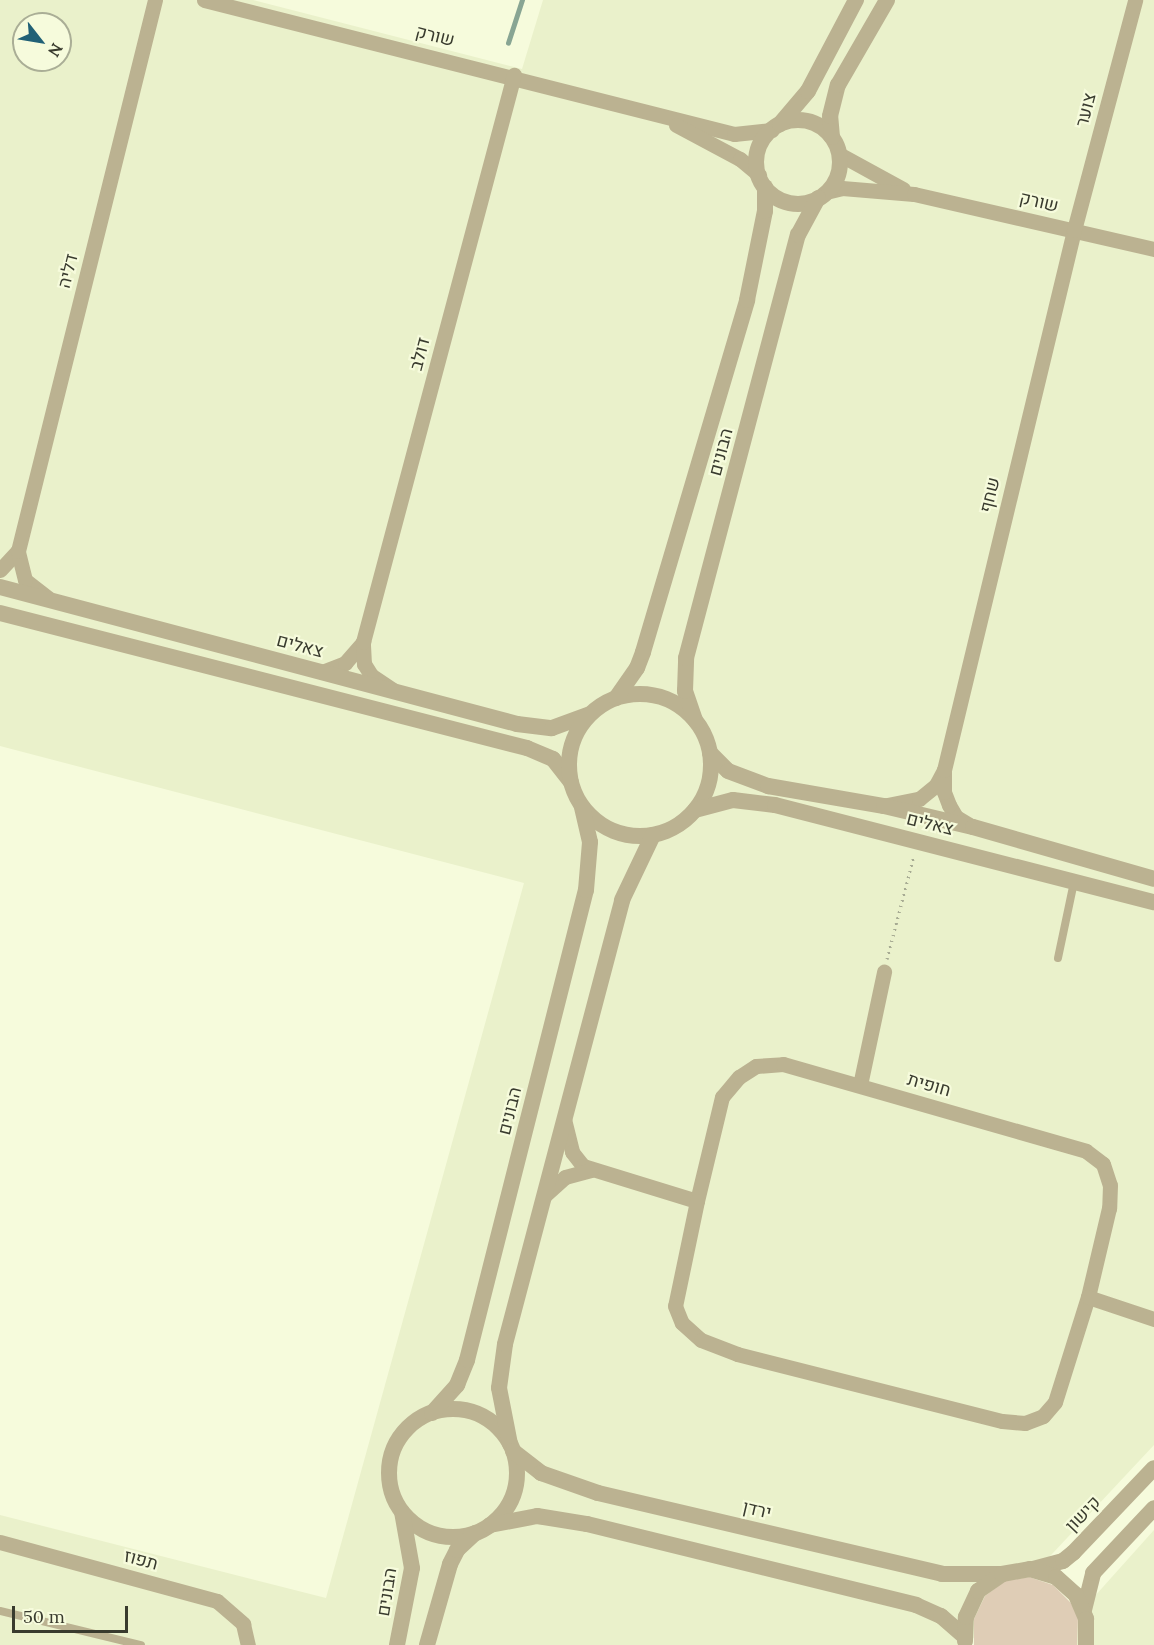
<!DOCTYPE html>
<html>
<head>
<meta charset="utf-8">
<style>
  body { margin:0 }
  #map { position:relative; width:1154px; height:1645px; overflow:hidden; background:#f6fbdc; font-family:Lora,Heebo,serif }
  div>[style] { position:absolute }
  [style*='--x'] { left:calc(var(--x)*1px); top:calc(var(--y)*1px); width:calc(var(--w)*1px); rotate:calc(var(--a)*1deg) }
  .built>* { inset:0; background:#eaf1cb }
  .green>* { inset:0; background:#dfcdb6 }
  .stream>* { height:4.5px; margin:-2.25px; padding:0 2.25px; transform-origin:2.25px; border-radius:2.25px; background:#88a593 }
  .path>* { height:3px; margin-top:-1.5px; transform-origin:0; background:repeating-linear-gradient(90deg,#a7ab93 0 1.5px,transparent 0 6px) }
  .service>* { height:8px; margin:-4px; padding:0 4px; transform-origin:4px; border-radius:4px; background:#bbb291 }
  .minor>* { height:15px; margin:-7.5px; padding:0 7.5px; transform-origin:7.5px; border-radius:7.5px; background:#bbb291 }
  .tertiary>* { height:16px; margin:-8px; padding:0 8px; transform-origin:8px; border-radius:8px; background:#bbb291 }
  .tertiary>.ring { margin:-8px; padding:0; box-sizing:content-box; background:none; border:16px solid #bbb291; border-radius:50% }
  span { translate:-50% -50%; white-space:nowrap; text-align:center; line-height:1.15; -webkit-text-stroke:4.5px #f6fbdc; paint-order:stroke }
  .street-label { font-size:18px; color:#393b2e }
  .north { position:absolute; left:12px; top:12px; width:60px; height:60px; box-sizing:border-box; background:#f6fbdc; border:2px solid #aaae96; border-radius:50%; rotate:121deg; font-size:16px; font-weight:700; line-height:24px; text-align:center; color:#393b2e }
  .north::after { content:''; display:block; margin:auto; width:21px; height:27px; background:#216176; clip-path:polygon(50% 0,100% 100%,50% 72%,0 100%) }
  .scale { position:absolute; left:12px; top:1606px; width:116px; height:27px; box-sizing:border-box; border:3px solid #393b2e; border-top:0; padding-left:8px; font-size:18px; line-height:21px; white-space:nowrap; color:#393b2e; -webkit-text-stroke:4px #f6fbdc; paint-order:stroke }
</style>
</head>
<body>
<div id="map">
  <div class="built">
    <div style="clip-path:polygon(evenodd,0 0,253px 0,522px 69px,543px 0,1154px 0,1154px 1445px,967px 1645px,0 1645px,0 1515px,326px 1598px,524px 883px,0 746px,0 0,24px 24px,60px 24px,60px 60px,24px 60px,24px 24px)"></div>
    <div style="clip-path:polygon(1154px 1530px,1154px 1645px,1051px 1645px)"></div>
  </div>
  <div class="green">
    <div style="clip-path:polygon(1029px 1577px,1053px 1585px,1071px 1603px,1078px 1618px,1077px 1645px,974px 1645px,974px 1619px,985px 1596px,1005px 1581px)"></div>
  </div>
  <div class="stream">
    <div style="--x:508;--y:43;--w:45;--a:-72"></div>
  </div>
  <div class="path">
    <div style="--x:887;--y:959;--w:107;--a:-75.4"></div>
  </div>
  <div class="service">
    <div style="--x:1058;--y:958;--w:78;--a:-78.1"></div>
    <div style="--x:0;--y:1611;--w:145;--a:13.6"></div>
  </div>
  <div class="minor">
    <div style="--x:204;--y:0;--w:547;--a:14.19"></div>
    <div style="--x:734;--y:134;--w:38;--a:-6"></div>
    <div style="--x:676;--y:125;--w:72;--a:28"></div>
    <div style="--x:740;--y:159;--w:25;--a:40"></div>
    <div style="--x:839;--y:154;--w:73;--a:28.7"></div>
    <div style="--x:826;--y:192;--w:16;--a:-14"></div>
    <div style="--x:842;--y:188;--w:72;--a:4.8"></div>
    <div style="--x:914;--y:194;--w:246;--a:12.9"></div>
    <div style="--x:0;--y:570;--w:26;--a:-47"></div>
    <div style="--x:48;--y:598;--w:29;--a:-142"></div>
    <div style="--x:25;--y:580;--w:30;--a:-104"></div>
    <div style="--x:18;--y:551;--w:568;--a:-76.04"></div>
    <div style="--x:322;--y:672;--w:25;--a:-21"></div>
    <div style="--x:345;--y:663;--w:28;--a:-49"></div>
    <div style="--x:393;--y:690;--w:27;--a:-146"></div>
    <div style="--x:371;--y:675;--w:13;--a:-122"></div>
    <div style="--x:364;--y:664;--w:22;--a:-93"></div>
    <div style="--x:363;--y:642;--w:587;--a:-75.09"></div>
    <div style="--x:887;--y:805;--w:33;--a:-11"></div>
    <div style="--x:919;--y:799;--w:22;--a:-39"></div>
    <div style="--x:936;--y:785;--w:17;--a:-62"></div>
    <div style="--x:971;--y:826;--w:17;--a:-149"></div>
    <div style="--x:956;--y:817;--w:14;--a:-120"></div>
    <div style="--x:949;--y:805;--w:14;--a:-111"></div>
    <div style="--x:944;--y:792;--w:22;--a:-90"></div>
    <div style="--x:944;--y:770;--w:555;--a:-76.46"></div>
    <div style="--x:1074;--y:230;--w:238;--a:-75.1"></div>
    <div style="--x:860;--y:1085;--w:116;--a:-78"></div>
    <div style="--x:564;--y:1119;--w:34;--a:76"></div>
    <div style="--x:572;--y:1152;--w:18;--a:52"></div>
    <div style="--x:583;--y:1166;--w:119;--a:17.1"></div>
    <div style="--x:697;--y:1201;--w:107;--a:-76.5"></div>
    <div style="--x:722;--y:1097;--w:26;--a:-50"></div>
    <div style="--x:739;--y:1077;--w:20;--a:-33"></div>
    <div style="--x:756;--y:1066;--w:27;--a:-4"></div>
    <div style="--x:783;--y:1064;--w:315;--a:16"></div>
    <div style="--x:1086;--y:1151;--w:21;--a:37"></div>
    <div style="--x:1103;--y:1164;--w:22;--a:72"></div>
    <div style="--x:1110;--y:1185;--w:23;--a:92"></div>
    <div style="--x:1109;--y:1208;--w:91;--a:103.3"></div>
    <div style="--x:544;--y:1196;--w:28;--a:-42"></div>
    <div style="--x:565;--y:1177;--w:27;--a:-15"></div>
    <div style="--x:697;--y:1201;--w:107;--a:101.8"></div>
    <div style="--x:675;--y:1306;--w:18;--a:68"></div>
    <div style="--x:682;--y:1323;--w:25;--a:42"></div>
    <div style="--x:701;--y:1340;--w:39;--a:21"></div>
    <div style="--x:737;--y:1354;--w:273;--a:14.2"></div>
    <div style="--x:1002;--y:1421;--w:23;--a:5"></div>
    <div style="--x:1025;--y:1423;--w:19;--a:-21"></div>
    <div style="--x:1043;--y:1416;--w:18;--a:-49"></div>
    <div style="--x:1055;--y:1402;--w:110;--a:-72.6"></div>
    <div style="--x:1088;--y:1297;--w:70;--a:18.4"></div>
    <div style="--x:0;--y:1542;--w:225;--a:15.2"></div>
    <div style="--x:217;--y:1601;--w:35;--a:41"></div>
    <div style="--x:243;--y:1624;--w:22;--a:77"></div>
  </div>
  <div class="tertiary">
    <div class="ring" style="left:756px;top:120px;width:68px;height:68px"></div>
    <div style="--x:780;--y:124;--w:43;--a:-49.7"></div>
    <div style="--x:808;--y:91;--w:103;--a:-62.2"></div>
    <div style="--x:832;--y:137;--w:21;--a:-95"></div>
    <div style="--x:830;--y:116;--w:32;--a:-76"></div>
    <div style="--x:838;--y:85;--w:98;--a:-60"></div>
    <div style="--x:0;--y:587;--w:535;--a:14.84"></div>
    <div style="--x:517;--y:724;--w:35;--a:7"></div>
    <div style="--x:552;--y:728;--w:40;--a:-20.2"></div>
    <div style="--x:0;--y:613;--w:544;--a:14.37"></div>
    <div style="--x:527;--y:748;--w:28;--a:23"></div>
    <div style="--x:553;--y:759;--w:29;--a:52"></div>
    <div class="ring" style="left:569px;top:694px;width:126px;height:126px"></div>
    <div style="--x:616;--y:698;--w:37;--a:-55"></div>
    <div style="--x:637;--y:668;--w:17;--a:-69"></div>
    <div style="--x:643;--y:652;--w:367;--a:-73.5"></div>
    <div style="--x:747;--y:300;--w:91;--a:-78.6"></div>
    <div style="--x:765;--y:211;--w:24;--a:-90"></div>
    <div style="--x:695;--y:720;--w:31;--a:-109"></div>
    <div style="--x:685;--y:691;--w:33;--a:-88"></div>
    <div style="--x:686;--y:658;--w:438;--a:-75.2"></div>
    <div style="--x:798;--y:235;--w:42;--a:-61.6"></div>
    <div style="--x:710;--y:753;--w:25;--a:45"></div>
    <div style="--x:728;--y:771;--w:43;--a:20.6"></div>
    <div style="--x:768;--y:786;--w:118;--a:9.8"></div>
    <div style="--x:884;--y:806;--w:91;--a:13.3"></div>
    <div style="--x:973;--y:827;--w:188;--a:16"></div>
    <div style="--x:695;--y:810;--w:39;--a:-15"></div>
    <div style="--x:733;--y:800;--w:42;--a:6.8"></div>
    <div style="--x:775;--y:805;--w:391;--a:14.4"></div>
    <div class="ring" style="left:389px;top:1409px;width:112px;height:112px"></div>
    <div style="--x:432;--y:1413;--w:38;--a:-48"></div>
    <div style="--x:457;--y:1385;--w:27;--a:-68"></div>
    <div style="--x:467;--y:1360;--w:485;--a:-75.8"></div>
    <div style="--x:586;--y:890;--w:48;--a:-85.2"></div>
    <div style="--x:590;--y:842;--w:36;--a:-103"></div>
    <div style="--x:510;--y:1444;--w:57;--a:-101.1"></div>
    <div style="--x:499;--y:1388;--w:44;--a:-82.2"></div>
    <div style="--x:505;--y:1344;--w:459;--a:-75.2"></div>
    <div style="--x:622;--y:900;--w:72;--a:-64.5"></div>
    <div style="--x:513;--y:1451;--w:36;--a:38"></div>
    <div style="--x:541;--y:1473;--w:60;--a:19.3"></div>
    <div style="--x:598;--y:1493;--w:353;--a:13.2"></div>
    <div style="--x:942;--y:1574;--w:60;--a:0"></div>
    <div style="--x:490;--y:1525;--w:48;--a:-10.8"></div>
    <div style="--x:537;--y:1516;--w:51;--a:9.1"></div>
    <div style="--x:587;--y:1524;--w:339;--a:13.8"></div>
    <div style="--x:916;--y:1605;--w:27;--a:24"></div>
    <div style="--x:941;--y:1616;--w:30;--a:41"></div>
    <div style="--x:1033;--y:1569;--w:31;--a:-15"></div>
    <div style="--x:1063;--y:1561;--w:13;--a:-39"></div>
    <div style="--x:1073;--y:1553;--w:117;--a:-46.4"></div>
    <div style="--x:1084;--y:1610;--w:38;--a:-76"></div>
    <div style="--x:1093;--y:1573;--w:89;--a:-46.8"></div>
    <div style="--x:965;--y:1641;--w:24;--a:-88"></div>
    <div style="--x:966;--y:1617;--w:29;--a:-65"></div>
    <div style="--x:978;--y:1591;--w:29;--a:-35"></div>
    <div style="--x:1002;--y:1574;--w:28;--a:-10"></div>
    <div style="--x:1030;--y:1569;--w:27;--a:17"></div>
    <div style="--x:1056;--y:1577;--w:27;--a:42"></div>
    <div style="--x:1076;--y:1595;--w:26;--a:67"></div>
    <div style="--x:1086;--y:1619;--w:26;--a:90"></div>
    <div style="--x:397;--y:1645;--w:78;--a:-79"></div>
    <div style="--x:412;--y:1568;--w:57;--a:-100.1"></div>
    <div style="--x:427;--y:1645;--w:84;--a:-74.1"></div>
    <div style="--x:450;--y:1564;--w:16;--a:-63"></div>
    <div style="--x:457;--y:1550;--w:25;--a:-43"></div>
  </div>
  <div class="street-label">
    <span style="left:435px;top:36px;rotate:14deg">שורק</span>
    <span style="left:1086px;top:110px;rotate:-75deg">צוער</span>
    <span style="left:1039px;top:202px;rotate:13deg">שורק</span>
    <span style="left:68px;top:271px;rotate:-76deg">דליה</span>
    <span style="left:420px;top:354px;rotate:-75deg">דולב</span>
    <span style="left:721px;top:452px;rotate:-75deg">הבונים</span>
    <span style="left:990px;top:495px;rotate:-76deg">שחף</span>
    <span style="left:300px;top:646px;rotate:15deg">צאלים</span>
    <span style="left:930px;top:824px;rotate:14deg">צאלים</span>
    <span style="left:929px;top:1085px;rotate:16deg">חופית</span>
    <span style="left:510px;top:1111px;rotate:-76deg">הבונים</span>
    <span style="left:757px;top:1510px;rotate:13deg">ירדן</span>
    <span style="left:1083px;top:1514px;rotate:-46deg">קישון</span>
    <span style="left:141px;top:1560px;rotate:15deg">תפוז</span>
    <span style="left:387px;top:1592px;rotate:-81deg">הבונים</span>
  </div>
  <div class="north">N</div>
  <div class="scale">50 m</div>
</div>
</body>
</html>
